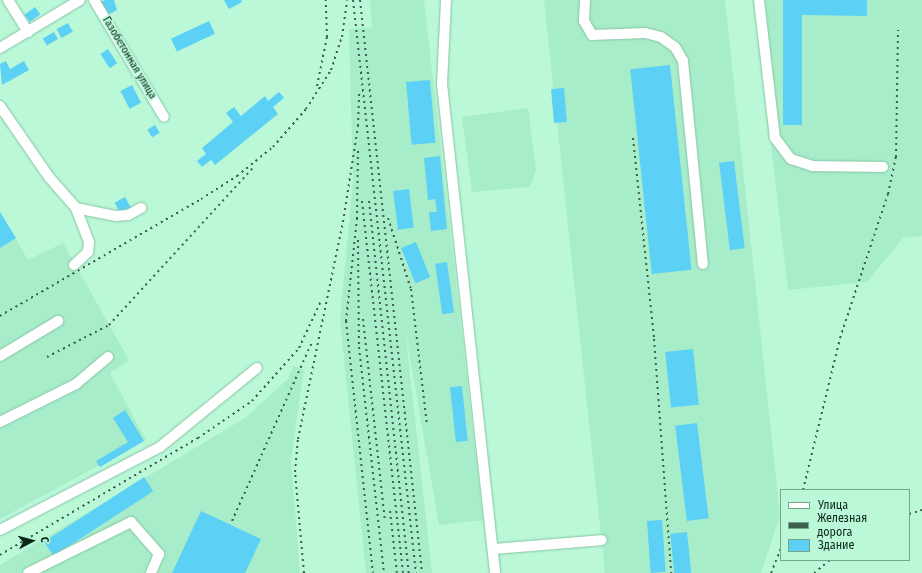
<!DOCTYPE html>
<html>
<head>
<meta charset="utf-8">
<style>
  body { margin:0 }
  #map { position:relative; width:922px; height:573px; overflow:hidden; background:#baf8d7; font-family:"Fira Sans Condensed",sans-serif }
  div>[style] { position:absolute }
  [style*='--x'] { left:calc(var(--x)*1px); top:calc(var(--y)*1px); width:calc(var(--w)*1px); rotate:calc(var(--a)*1deg) }
  .built>* { inset:0; background:#a8edc9 }
  .building>* { inset:0; background:#5cd1f5; transform-origin:0 0 }
  .roads { filter:drop-shadow(0 0 1px #88c4a5) drop-shadow(0 0 1px #88c4a5) }
  .minor>* { height:10px; margin:-5px; padding:0 5px; transform-origin:5px; border-radius:5px; background:#fff }
  .rail>* { height:2px; margin-top:-1px; transform-origin:0; background:repeating-linear-gradient(90deg,#3c5f4e 0 2px,transparent 0 6px) }
  span { translate:-50% -50%; white-space:nowrap; text-align:center; line-height:1.15; -webkit-text-stroke:3.5px #baf8d7; paint-order:stroke }
  .street-label { font-size:11px; color:#0e271b }
  .legend { position:absolute; left:780px; top:489px; width:130px; height:72px; box-sizing:border-box; background:#baf8d7; border:1px solid #75a48c; margin:0; padding:5px 7px; list-style:none; font-size:12px; color:#0e271b }
  .legend li { display:flex; align-items:center; gap:8px; height:20px }
  .legend b { width:20px; border:1px solid #75a48c }
  .north { position:absolute; left:12px; top:521px; width:40px; height:40px; -webkit-text-stroke:3px #baf8d7; paint-order:stroke; rotate:84deg; font-size:11px; font-weight:700; line-height:16px; text-align:center; color:#0e271b }
  .north::after { content:''; display:block; margin:auto; width:14px; height:18px; background:#0e271b; clip-path:polygon(50% 0,100% 100%,50% 72%,0 100%) }
</style>
</head>
<body>
<div id="map">
  <div class="built">
    <div style="clip-path:polygon(370px 0,424px 0,483px 520px,439px 525px,405px 329px,432px 573px,366px 573px,340px 319px,353px 181px,349px 29px,372px 27px)"></div>
    <div style="clip-path:polygon(544px 0,725px 0,780px 516px,761px 573px,605px 573px)"></div>
    <div style="clip-path:polygon(754px 0,922px 0,922px 236px,903px 238px,867px 282px,788px 290px)"></div>
    <div style="clip-path:polygon(528px 108px,536px 170px,530px 187px,472px 192px,462px 117px)"></div>
    <div style="clip-path:polygon(0 212px,28px 260px,63px 243px,129px 360px,110px 373px,146px 440px,0 519px)"></div>
    <div style="clip-path:polygon(293px 366px,304px 370px,291px 459px,300px 573px,0 573px,0 565px,245px 418px,288px 379px)"></div>
  </div>
  <div class="building">
    <div style="clip-path:polygon(105px 0,114px 0,117px 10px,108px 15px,101px 2px)"></div>
    <div style="clip-path:polygon(224px 0,241px 0,242px 2px,229px 9px)"></div>
    <div style="clip-path:polygon(783px 0,867px 0,867px 16px,802px 15px,802px 125px,783px 125px)"></div>
    <div style="left:35px;top:7px;width:9px;height:13px;rotate:54deg"></div>
    <div style="left:209px;top:21px;width:14px;height:42px;rotate:65deg"></div>
    <div style="left:68px;top:23px;width:10px;height:13px;rotate:61deg"></div>
    <div style="left:54px;top:32px;width:8px;height:13px;rotate:60deg"></div>
    <div style="left:108px;top:49px;width:17px;height:9px;rotate:57deg"></div>
    <div style="clip-path:polygon(6px 61px,10px 69px,24px 61px,29px 70px,2px 85px,0 64px)"></div>
    <div style="left:670px;top:65px;width:206px;height:40px;rotate:84deg"></div>
    <div style="left:430px;top:80px;width:63px;height:24px;rotate:85deg"></div>
    <div style="left:132px;top:85px;width:20px;height:13px;rotate:63deg"></div>
    <div style="left:564px;top:88px;width:34px;height:13px;rotate:85deg"></div>
    <div style="clip-path:polygon(279px 92px,284px 98px,273px 107px,278px 114px,215px 165px,211px 160px,202px 167px,197px 161px,206px 154px,202px 148px,233px 122px,226px 113px,234px 107px,241px 116px,265px 96px,268px 101px)"></div>
    <div style="left:155px;top:125px;width:9px;height:9px;rotate:58deg"></div>
    <div style="clip-path:polygon(440px 156px,447px 229px,431px 231px,429px 212px,437px 212px,435px 199px,428px 200px,424px 158px)"></div>
    <div style="left:734px;top:161px;width:88px;height:15px;rotate:83deg"></div>
    <div style="left:409px;top:189px;width:39px;height:16px;rotate:83deg"></div>
    <div style="left:125px;top:197px;width:13px;height:12px;rotate:61deg"></div>
    <div style="clip-path:polygon(0 212px,16px 238px,0 248px)"></div>
    <div style="left:416px;top:242px;width:38px;height:16px;rotate:68deg"></div>
    <div style="left:447px;top:262px;width:51px;height:12px;rotate:82deg"></div>
    <div style="left:693px;top:349px;width:56px;height:28px;rotate:84deg"></div>
    <div style="left:462px;top:386px;width:55px;height:12px;rotate:84deg"></div>
    <div style="clip-path:polygon(125px 410px,144px 441px,100px 467px,96px 461px,128px 442px,113px 418px)"></div>
    <div style="left:697px;top:423px;width:96px;height:22px;rotate:83deg"></div>
    <div style="left:144px;top:477px;width:17px;height:119px;rotate:57deg"></div>
    <div style="clip-path:polygon(201px 511px,261px 539px,245px 573px,172px 573px)"></div>
    <div style="left:662px;top:520px;width:52px;height:15px;rotate:86deg"></div>
    <div style="left:687px;top:532px;width:41px;height:17px;rotate:84deg"></div>
  </div>
  <div class="roads">
    <div class="minor">
      <div style="--x:8;--y:0;--w:38;--a:58"></div>
      <div style="--x:94;--y:0;--w:136;--a:59.1"></div>
      <div style="--x:446;--y:0;--w:84;--a:92.7"></div>
      <div style="--x:442;--y:84;--w:492;--a:83.8"></div>
      <div style="--x:585;--y:0;--w:21;--a:93"></div>
      <div style="--x:584;--y:21;--w:16;--a:60"></div>
      <div style="--x:592;--y:35;--w:53;--a:-2.2"></div>
      <div style="--x:645;--y:33;--w:16;--a:14"></div>
      <div style="--x:661;--y:37;--w:17;--a:36"></div>
      <div style="--x:675;--y:47;--w:16;--a:60"></div>
      <div style="--x:683;--y:61;--w:204;--a:84.4"></div>
      <div style="--x:759;--y:0;--w:139;--a:83.4"></div>
      <div style="--x:775;--y:138;--w:26;--a:53"></div>
      <div style="--x:791;--y:159;--w:22;--a:18"></div>
      <div style="--x:812;--y:166;--w:71;--a:0.8"></div>
      <div style="--x:0;--y:48;--w:93;--a:-31"></div>
      <div style="--x:0;--y:106;--w:86;--a:55.4"></div>
      <div style="--x:49;--y:177;--w:41;--a:48.9"></div>
      <div style="--x:76;--y:208;--w:41;--a:11.3"></div>
      <div style="--x:116;--y:216;--w:12;--a:-5"></div>
      <div style="--x:128;--y:215;--w:15;--a:-28"></div>
      <div style="--x:74;--y:265;--w:19;--a:-43"></div>
      <div style="--x:88;--y:252;--w:10;--a:-84"></div>
      <div style="--x:89;--y:242;--w:36;--a:-111"></div>
      <div style="--x:0;--y:356;--w:68;--a:-31.1"></div>
      <div style="--x:0;--y:422;--w:85;--a:-26.6"></div>
      <div style="--x:76;--y:384;--w:42;--a:-40.2"></div>
      <div style="--x:0;--y:530;--w:180;--a:-27.4"></div>
      <div style="--x:160;--y:447;--w:125;--a:-39.2"></div>
      <div style="--x:493;--y:549;--w:109;--a:-4.7"></div>
      <div style="--x:28;--y:573;--w:115;--a:-26.3"></div>
      <div style="--x:131;--y:522;--w:43;--a:48.8"></div>
      <div style="--x:159;--y:554;--w:21;--a:113"></div>
    </div>
  </div>
  <div class="rail">
    <div style="--x:353;--y:0;--w:576;--a:83.73"></div>
    <div style="--x:360;--y:0;--w:576;--a:83.82"></div>
    <div style="--x:317;--y:86;--w:50;--a:-78.5"></div>
    <div style="--x:327;--y:37;--w:37;--a:-92"></div>
    <div style="--x:633;--y:138;--w:202;--a:84"></div>
    <div style="--x:654;--y:339;--w:235;--a:85.8"></div>
    <div style="--x:358;--y:151;--w:67;--a:90.9"></div>
    <div style="--x:357;--y:218;--w:104;--a:96.1"></div>
    <div style="--x:346;--y:321;--w:253;--a:83.9"></div>
    <div style="--x:362;--y:201;--w:374;--a:83.7"></div>
    <div style="--x:369;--y:201;--w:374;--a:83.9"></div>
    <div style="--x:388;--y:218;--w:75;--a:72.1"></div>
    <div style="--x:411;--y:289;--w:137;--a:83.3"></div>
    <div style="--x:358;--y:240;--w:107;--a:89.5"></div>
    <div style="--x:359;--y:347;--w:227;--a:83.7"></div>
    <div style="--x:0;--y:316;--w:233;--a:-30.2"></div>
    <div style="--x:201;--y:199;--w:43;--a:-32.6"></div>
    <div style="--x:237;--y:176;--w:46;--a:-38.9"></div>
    <div style="--x:273;--y:147;--w:50;--a:-49"></div>
    <div style="--x:306;--y:109;--w:46;--a:-57.3"></div>
    <div style="--x:331;--y:70;--w:35;--a:-72"></div>
    <div style="--x:342;--y:37;--w:37;--a:-82"></div>
    <div style="--x:363;--y:319;--w:203;--a:83.8"></div>
    <div style="--x:47;--y:357;--w:70;--a:-27.3"></div>
    <div style="--x:109;--y:325;--w:212;--a:-47.5"></div>
    <div style="--x:803;--y:490;--w:156;--a:-76.3"></div>
    <div style="--x:840;--y:338;--w:152;--a:-71.6"></div>
    <div style="--x:888;--y:194;--w:38;--a:-78"></div>
    <div style="--x:896;--y:157;--w:127;--a:-89.1"></div>
    <div style="--x:390;--y:511;--w:62;--a:83.6"></div>
    <div style="--x:909;--y:514;--w:14;--a:-17"></div>
    <div style="--x:232;--y:521;--w:196;--a:-65.9"></div>
    <div style="--x:0;--y:555;--w:230;--a:-30.6"></div>
    <div style="--x:198;--y:438;--w:65;--a:-34.4"></div>
    <div style="--x:252;--y:401;--w:71;--a:-48.4"></div>
    <div style="--x:299;--y:348;--w:52;--a:-64.9"></div>
    <div style="--x:304;--y:573;--w:101;--a:-95.1"></div>
    <div style="--x:295;--y:472;--w:33;--a:-85"></div>
    <div style="--x:298;--y:439;--w:222;--a:-78.3"></div>
    <div style="--x:343;--y:222;--w:97;--a:-81.1"></div>
    <div style="--x:358;--y:126;--w:35;--a:-88"></div>
    <div style="--x:771;--y:573;--w:27;--a:-68"></div>
    <div style="--x:814;--y:573;--w:21;--a:-39"></div>
  </div>
  <div class="street-label">
    <span style="left:129px;top:58px;rotate:59deg">Газобетонная улица</span>
  </div>
  <ul class="legend">
  <li><b style="height:5px;background:#fff"></b>Улица</li>
  <li><b style="height:5px;background:#3c5f4e"></b>Железная дорога</li>
  <li><b style="height:11px;background:#5cd1f5"></b>Здание</li>
  </ul>
  <div class="north">С</div>
</div>
</body>
</html>
